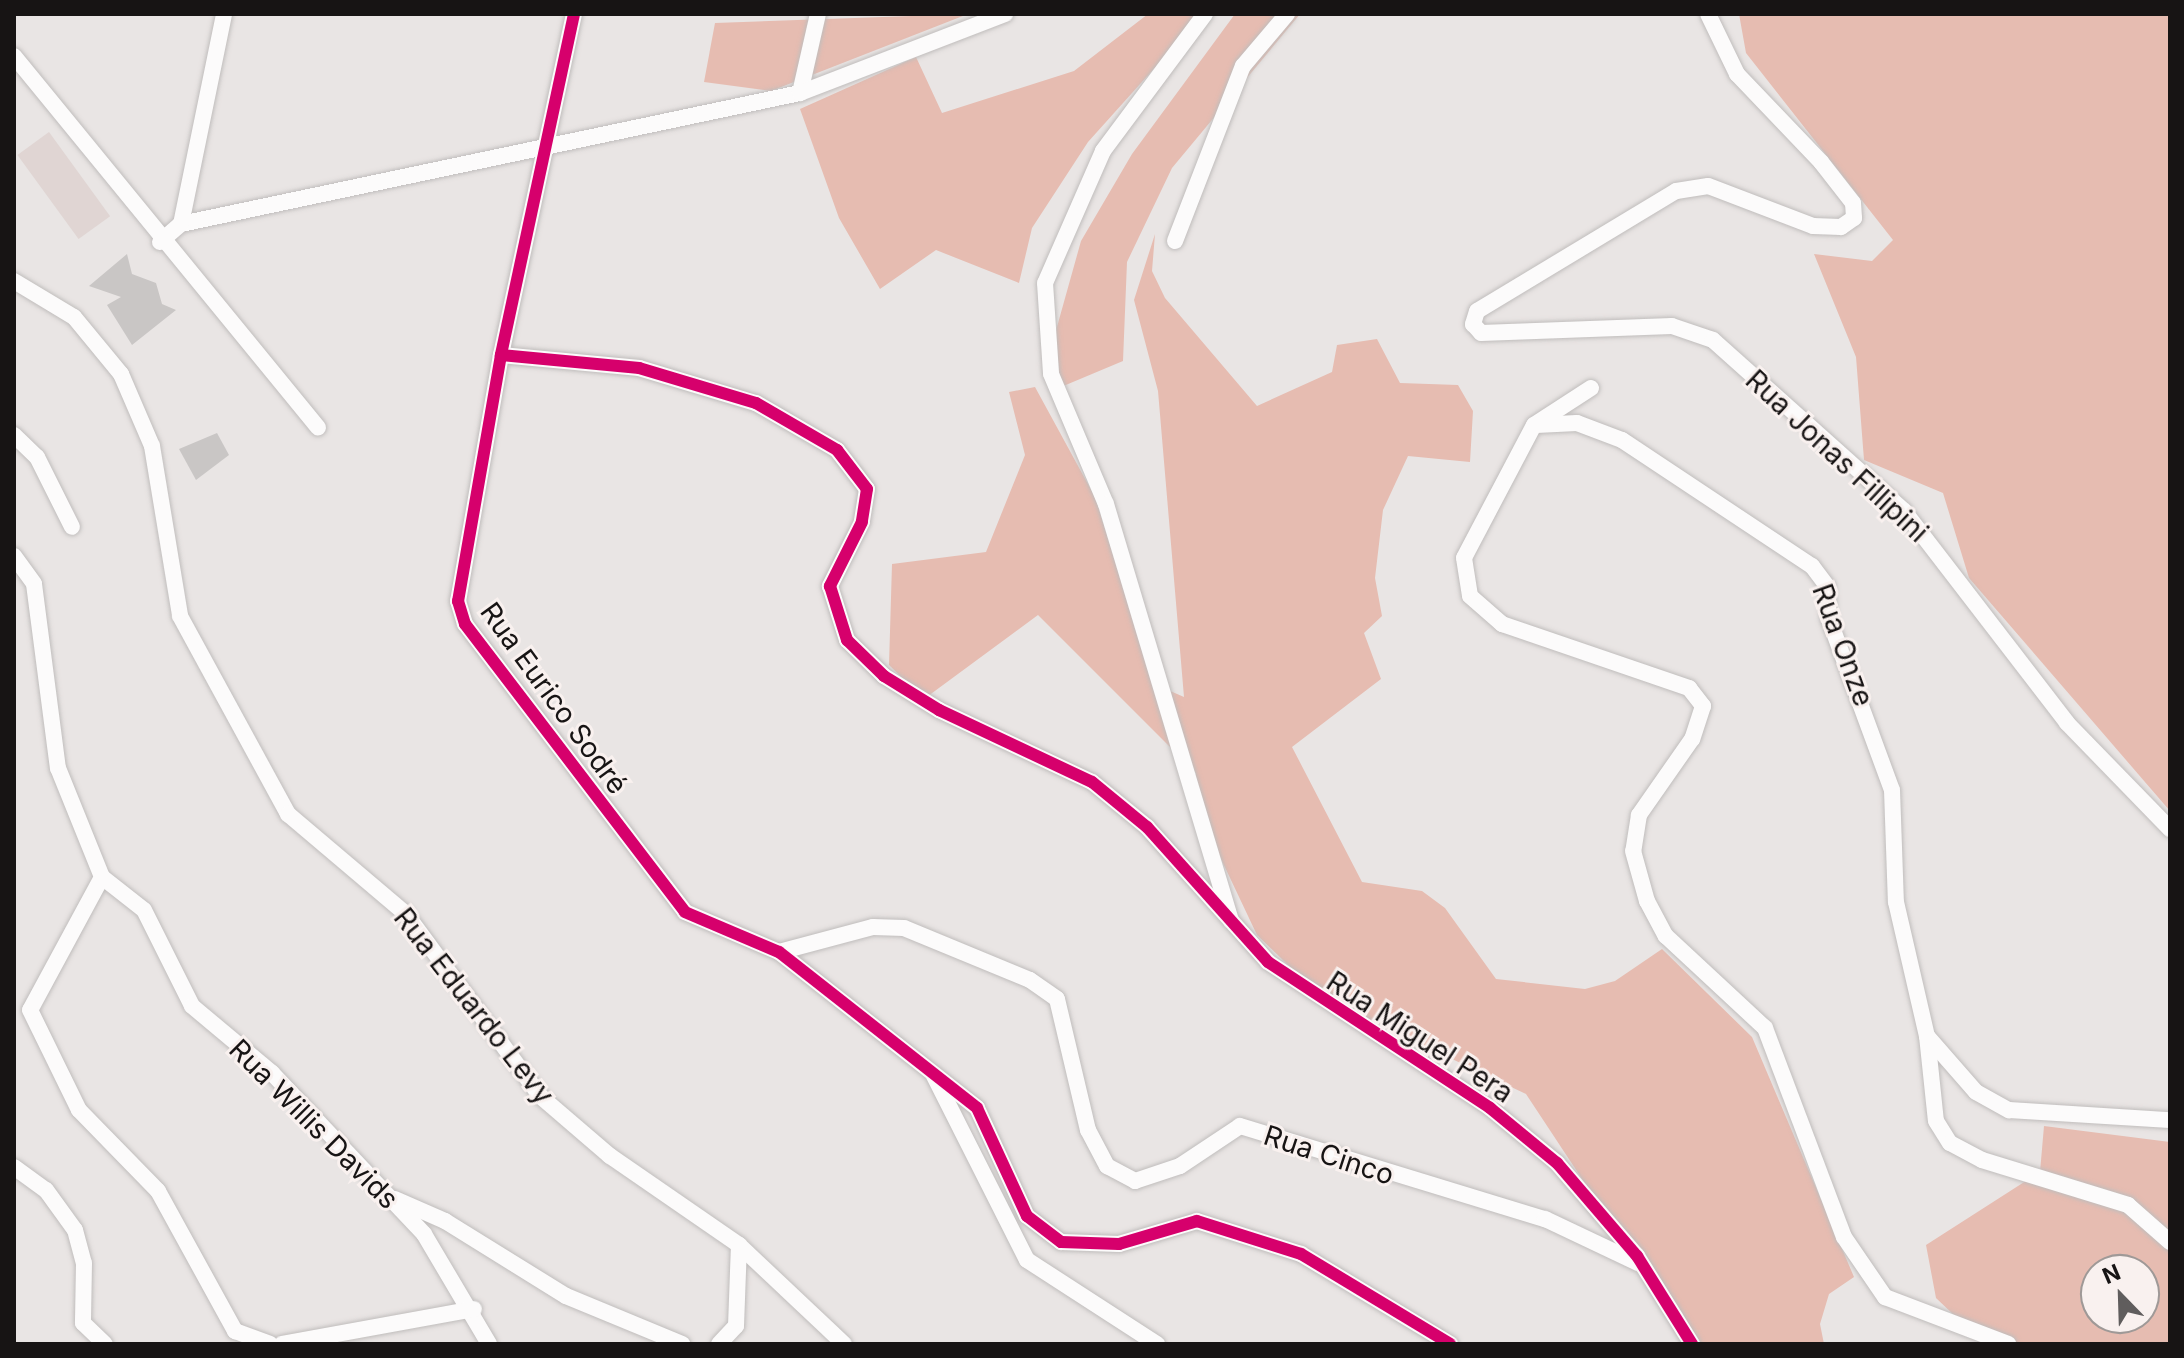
<!DOCTYPE html>
<html>
<head>
<meta charset="utf-8">
<style>
  body { margin:0 }
  #map { position:relative; width:2184px; height:1358px; overflow:hidden; background:#e9e5e4; font-family:Inter,sans-serif }
  div>[style] { position:absolute }
  [style*='--x'] { left:calc(var(--x)*1px); top:calc(var(--y)*1px); width:calc(var(--w)*1px); rotate:calc(var(--a)*1deg) }
  .built>* { inset:0; background:#e0d5d3; transform-origin:0 0 }
  .forest>* { inset:0; background:#e6bcb1 }
  .building>* { inset:0; background:#c9c6c5 }
  .roads { filter:drop-shadow(0 0 2px #c0bdbc) drop-shadow(0 0 2px #c0bdbc) }
  .minor>* { height:16px; margin:-8px; padding:0 8px; transform-origin:8px; border-radius:8px; background:#fcfbfb }
  .cycleway>* { height:12px; margin:-6px; padding:0 6px; transform-origin:6px; border-radius:6px; background:#d6006c }
  span { translate:-50% -50%; white-space:nowrap; text-align:center; line-height:1.15; -webkit-text-stroke:6px #f9f1ef; paint-order:stroke }
  .street-label { font-size:28px; color:#171414 }
  .frame { position:absolute; inset:0; border:16px solid #171414; pointer-events:none }
  .north { position:absolute; left:2080px; top:1254px; width:80px; height:80px; box-sizing:border-box; background:#f9f1ef; border:2px solid #9f9997; border-radius:50%; rotate:337deg; font-size:22px; font-weight:700; line-height:32px; text-align:center; color:#171414 }
  .north::after { content:''; display:block; margin:auto; width:28px; height:36px; background:#605d5d; clip-path:polygon(50% 0,100% 100%,50% 72%,0 100%) }
</style>
</head>
<body>
<div id="map">
  <div class="built">
    <div style="left:49px;top:132px;width:104px;height:39px;rotate:54deg"></div>
  </div>
  <div class="forest">
    <div style="clip-path:polygon(968px 14px,771px 91px,704px 82px,715px 23px)"></div>
    <div style="clip-path:polygon(1148px 14px,1203px 14px,1088px 142px,1032px 228px,1019px 283px,936px 250px,880px 289px,839px 218px,800px 109px,916px 57px,942px 113px,1074px 71px)"></div>
    <div style="clip-path:polygon(1235px 14px,1300px 14px,1172px 168px,1127px 262px,1123px 361px,1061px 387px,1055px 334px,1081px 241px,1132px 154px)"></div>
    <div style="clip-path:polygon(1739px 14px,2170px 14px,2170px 811px,1969px 578px,1943px 493px,1864px 460px,1856px 357px,1814px 254px,1872px 261px,1893px 240px,1746px 53px)"></div>
    <div style="clip-path:polygon(1155px 234px,1152px 271px,1165px 298px,1257px 406px,1332px 372px,1337px 345px,1377px 339px,1400px 383px,1458px 385px,1473px 411px,1470px 462px,1408px 456px,1383px 510px,1375px 578px,1382px 616px,1364px 633px,1381px 679px,1292px 747px,1362px 882px,1422px 891px,1445px 908px,1496px 979px,1585px 989px,1615px 981px,1662px 949px,1752px 1037px,1854px 1277px,1829px 1294px,1820px 1324px,1824px 1344px,1691px 1344px,1526px 1094px,1321px 997px,1257px 935px,1196px 806px,1196px 773px,1038px 615px,924px 699px,889px 665px,892px 564px,986px 552px,1025px 455px,1009px 392px,1035px 387px,1095px 497px,1154px 684px,1184px 697px,1158px 391px,1134px 300px)"></div>
    <div style="clip-path:polygon(evenodd,2044px 1126px,2170px 1142px,2170px 1344px,2011px 1344px,1956px 1317px,1936px 1298px,1926px 1245px,2040px 1172px,2044px 1126px,2096px 1270px,2144px 1270px,2144px 1318px,2096px 1318px,2096px 1270px)"></div>
  </div>
  <div class="building">
    <div style="clip-path:polygon(127px 254px,132px 274px,156px 283px,162px 304px,176px 310px,132px 345px,107px 305px,121px 297px,89px 286px)"></div>
    <div style="clip-path:polygon(217px 433px,229px 455px,196px 480px,179px 449px)"></div>
  </div>
  <div class="roads">
    <div class="minor">
      <div style="--x:574;--y:14;--w:349;--a:102.1"></div>
      <div style="--x:501;--y:355;--w:250;--a:99.9"></div>
      <div style="--x:458;--y:601;--w:24;--a:73"></div>
      <div style="--x:465;--y:624;--w:362;--a:52.6"></div>
      <div style="--x:685;--y:912;--w:102;--a:23.1"></div>
      <div style="--x:779;--y:952;--w:252;--a:38.2"></div>
      <div style="--x:977;--y:1108;--w:119;--a:65.2"></div>
      <div style="--x:1027;--y:1216;--w:43;--a:37.4"></div>
      <div style="--x:1061;--y:1242;--w:58;--a:2"></div>
      <div style="--x:1119;--y:1244;--w:81;--a:-16.4"></div>
      <div style="--x:1197;--y:1221;--w:109;--a:17.6"></div>
      <div style="--x:1301;--y:1254;--w:174;--a:31.1"></div>
      <div style="--x:1205;--y:14;--w:171;--a:126.7"></div>
      <div style="--x:1103;--y:151;--w:144;--a:113.7"></div>
      <div style="--x:1045;--y:283;--w:91;--a:86.2"></div>
      <div style="--x:1051;--y:374;--w:141;--a:67.1"></div>
      <div style="--x:1106;--y:504;--w:435;--a:73.3"></div>
      <div style="--x:1708;--y:14;--w:67;--a:64.2"></div>
      <div style="--x:1737;--y:74;--w:122;--a:46.3"></div>
      <div style="--x:1821;--y:162;--w:52;--a:52"></div>
      <div style="--x:1853;--y:203;--w:15;--a:86"></div>
      <div style="--x:1854;--y:218;--w:16;--a:145"></div>
      <div style="--x:1841;--y:227;--w:28;--a:-178"></div>
      <div style="--x:1813;--y:226;--w:112;--a:-159.1"></div>
      <div style="--x:1708;--y:186;--w:32;--a:171"></div>
      <div style="--x:1676;--y:191;--w:232;--a:148.9"></div>
      <div style="--x:1477;--y:311;--w:14;--a:107"></div>
      <div style="--x:1473;--y:324;--w:12;--a:48"></div>
      <div style="--x:1481;--y:333;--w:191;--a:-2.1"></div>
      <div style="--x:1672;--y:326;--w:43;--a:18.9"></div>
      <div style="--x:1713;--y:340;--w:256;--a:41.8"></div>
      <div style="--x:1904;--y:511;--w:267;--a:52.4"></div>
      <div style="--x:2067;--y:723;--w:148;--a:45.8"></div>
      <div style="--x:14;--y:56;--w:480;--a:50.7"></div>
      <div style="--x:800;--y:93;--w:81;--a:-77.2"></div>
      <div style="--x:181;--y:224;--w:633;--a:-11.95"></div>
      <div style="--x:800;--y:93;--w:220;--a:-21.1"></div>
      <div style="--x:1175;--y:241;--w:188;--a:-68.8"></div>
      <div style="--x:1243;--y:66;--w:68;--a:-49.8"></div>
      <div style="--x:160;--y:242;--w:28;--a:-41"></div>
      <div style="--x:181;--y:224;--w:214;--a:-78.4"></div>
      <div style="--x:14;--y:281;--w:70;--a:31"></div>
      <div style="--x:74;--y:317;--w:74;--a:50.5"></div>
      <div style="--x:121;--y:374;--w:78;--a:66.7"></div>
      <div style="--x:152;--y:446;--w:172;--a:80.6"></div>
      <div style="--x:180;--y:616;--w:226;--a:61.4"></div>
      <div style="--x:288;--y:814;--w:155;--a:40.3"></div>
      <div style="--x:406;--y:914;--w:226;--a:53.6"></div>
      <div style="--x:540;--y:1096;--w:92;--a:40.6"></div>
      <div style="--x:610;--y:1156;--w:157;--a:34.6"></div>
      <div style="--x:739;--y:1245;--w:144;--a:43.3"></div>
      <div style="--x:501;--y:355;--w:139;--a:5.4"></div>
      <div style="--x:639;--y:368;--w:122;--a:16.7"></div>
      <div style="--x:756;--y:403;--w:94;--a:30.1"></div>
      <div style="--x:837;--y:450;--w:49;--a:52.4"></div>
      <div style="--x:867;--y:489;--w:33;--a:99"></div>
      <div style="--x:862;--y:522;--w:72;--a:116.6"></div>
      <div style="--x:830;--y:586;--w:57;--a:72.5"></div>
      <div style="--x:847;--y:640;--w:52;--a:44.2"></div>
      <div style="--x:884;--y:676;--w:65;--a:31.7"></div>
      <div style="--x:939;--y:710;--w:169;--a:25.2"></div>
      <div style="--x:1092;--y:782;--w:71;--a:39.3"></div>
      <div style="--x:1147;--y:827;--w:181;--a:48.1"></div>
      <div style="--x:1268;--y:962;--w:266;--a:33.3"></div>
      <div style="--x:1490;--y:1108;--w:87;--a:39.4"></div>
      <div style="--x:1557;--y:1163;--w:123;--a:49.3"></div>
      <div style="--x:1637;--y:1256;--w:104;--a:58"></div>
      <div style="--x:1591;--y:388;--w:68;--a:147"></div>
      <div style="--x:1534;--y:425;--w:150;--a:117.8"></div>
      <div style="--x:1464;--y:558;--w:38;--a:81"></div>
      <div style="--x:1470;--y:596;--w:43;--a:41.2"></div>
      <div style="--x:1502;--y:624;--w:198;--a:18.9"></div>
      <div style="--x:1689;--y:688;--w:23;--a:52"></div>
      <div style="--x:1703;--y:706;--w:35;--a:108"></div>
      <div style="--x:1692;--y:739;--w:93;--a:124.9"></div>
      <div style="--x:1639;--y:815;--w:36;--a:99"></div>
      <div style="--x:1633;--y:851;--w:52;--a:74.4"></div>
      <div style="--x:1647;--y:901;--w:40;--a:62"></div>
      <div style="--x:1666;--y:936;--w:135;--a:42.9"></div>
      <div style="--x:1765;--y:1028;--w:223;--a:69.3"></div>
      <div style="--x:1844;--y:1237;--w:73;--a:55.7"></div>
      <div style="--x:1885;--y:1297;--w:132;--a:20.9"></div>
      <div style="--x:1536;--y:425;--w:41;--a:-2.8"></div>
      <div style="--x:1577;--y:423;--w:48;--a:20.7"></div>
      <div style="--x:1622;--y:440;--w:228;--a:33.6"></div>
      <div style="--x:1812;--y:566;--w:25;--a:53"></div>
      <div style="--x:1827;--y:586;--w:33;--a:87"></div>
      <div style="--x:1829;--y:619;--w:182;--a:69.8"></div>
      <div style="--x:1892;--y:790;--w:112;--a:88"></div>
      <div style="--x:1896;--y:902;--w:138;--a:77"></div>
      <div style="--x:1927;--y:1036;--w:74;--a:48.8"></div>
      <div style="--x:1976;--y:1092;--w:38;--a:29"></div>
      <div style="--x:2009;--y:1110;--w:161;--a:3.6"></div>
      <div style="--x:14;--y:435;--w:32;--a:44"></div>
      <div style="--x:37;--y:457;--w:78;--a:63.4"></div>
      <div style="--x:14;--y:556;--w:34;--a:54"></div>
      <div style="--x:34;--y:584;--w:186;--a:82.6"></div>
      <div style="--x:58;--y:768;--w:118;--a:68"></div>
      <div style="--x:102;--y:877;--w:53;--a:38.2"></div>
      <div style="--x:144;--y:910;--w:107;--a:63.4"></div>
      <div style="--x:192;--y:1006;--w:104;--a:39.9"></div>
      <div style="--x:272;--y:1073;--w:221;--a:46.6"></div>
      <div style="--x:424;--y:1234;--w:128;--a:59.4"></div>
      <div style="--x:102;--y:877;--w:151;--a:118.4"></div>
      <div style="--x:30;--y:1010;--w:111;--a:63.9"></div>
      <div style="--x:79;--y:1110;--w:113;--a:45.7"></div>
      <div style="--x:158;--y:1191;--w:160;--a:61.2"></div>
      <div style="--x:235;--y:1331;--w:37;--a:20"></div>
      <div style="--x:779;--y:952;--w:97;--a:-14.9"></div>
      <div style="--x:873;--y:927;--w:31;--a:2"></div>
      <div style="--x:904;--y:928;--w:136;--a:22.4"></div>
      <div style="--x:1030;--y:980;--w:33;--a:35"></div>
      <div style="--x:1057;--y:999;--w:135;--a:76.7"></div>
      <div style="--x:1088;--y:1130;--w:41;--a:62.2"></div>
      <div style="--x:1107;--y:1166;--w:32;--a:28"></div>
      <div style="--x:1135;--y:1181;--w:47;--a:-18.4"></div>
      <div style="--x:1180;--y:1166;--w:72;--a:-33.7"></div>
      <div style="--x:1240;--y:1126;--w:319;--a:17"></div>
      <div style="--x:1545;--y:1219;--w:103;--a:25.3"></div>
      <div style="--x:1927;--y:1036;--w:85;--a:84"></div>
      <div style="--x:1936;--y:1121;--w:26;--a:58"></div>
      <div style="--x:1950;--y:1143;--w:36;--a:28"></div>
      <div style="--x:1982;--y:1160;--w:153;--a:17.1"></div>
      <div style="--x:2128;--y:1205;--w:56;--a:41.4"></div>
      <div style="--x:934;--y:1076;--w:206;--a:63.2"></div>
      <div style="--x:1027;--y:1260;--w:155;--a:32.9"></div>
      <div style="--x:14;--y:1167;--w:39;--a:36"></div>
      <div style="--x:46;--y:1190;--w:49;--a:54.1"></div>
      <div style="--x:75;--y:1230;--w:34;--a:75"></div>
      <div style="--x:84;--y:1263;--w:60;--a:91"></div>
      <div style="--x:83;--y:1323;--w:30;--a:44"></div>
      <div style="--x:395;--y:1199;--w:55;--a:23.7"></div>
      <div style="--x:445;--y:1221;--w:142;--a:31.8"></div>
      <div style="--x:566;--y:1296;--w:126;--a:22.5"></div>
      <div style="--x:282;--y:1344;--w:195;--a:-10.3"></div>
      <div style="--x:719;--y:1344;--w:25;--a:-47"></div>
      <div style="--x:736;--y:1326;--w:81;--a:-87.9"></div>
    </div>
  </div>
  <div class="cycleway">
    <div style="--x:574;--y:14;--w:349;--a:102.1"></div>
    <div style="--x:501;--y:355;--w:250;--a:99.9"></div>
    <div style="--x:458;--y:601;--w:24;--a:73"></div>
    <div style="--x:465;--y:624;--w:362;--a:52.6"></div>
    <div style="--x:685;--y:912;--w:102;--a:23.1"></div>
    <div style="--x:779;--y:952;--w:252;--a:38.2"></div>
    <div style="--x:977;--y:1108;--w:119;--a:65.2"></div>
    <div style="--x:1027;--y:1216;--w:43;--a:37.4"></div>
    <div style="--x:1061;--y:1242;--w:58;--a:2"></div>
    <div style="--x:1119;--y:1244;--w:81;--a:-16.4"></div>
    <div style="--x:1197;--y:1221;--w:109;--a:17.6"></div>
    <div style="--x:1301;--y:1254;--w:174;--a:31.1"></div>
    <div style="--x:501;--y:355;--w:139;--a:5.4"></div>
    <div style="--x:639;--y:368;--w:122;--a:16.7"></div>
    <div style="--x:756;--y:403;--w:94;--a:30.1"></div>
    <div style="--x:837;--y:450;--w:49;--a:52.4"></div>
    <div style="--x:867;--y:489;--w:33;--a:99"></div>
    <div style="--x:862;--y:522;--w:72;--a:116.6"></div>
    <div style="--x:830;--y:586;--w:57;--a:72.5"></div>
    <div style="--x:847;--y:640;--w:52;--a:44.2"></div>
    <div style="--x:884;--y:676;--w:65;--a:31.7"></div>
    <div style="--x:939;--y:710;--w:169;--a:25.2"></div>
    <div style="--x:1092;--y:782;--w:71;--a:39.3"></div>
    <div style="--x:1147;--y:827;--w:181;--a:48.1"></div>
    <div style="--x:1268;--y:962;--w:266;--a:33.3"></div>
    <div style="--x:1490;--y:1108;--w:87;--a:39.4"></div>
    <div style="--x:1557;--y:1163;--w:123;--a:49.3"></div>
    <div style="--x:1637;--y:1256;--w:104;--a:58"></div>
  </div>
  <div class="street-label">
    <span style="left:1837px;top:456px;rotate:43deg">Rua Jonas Fillipini</span>
    <span style="left:1843px;top:645px;rotate:70deg">Rua Onze</span>
    <span style="left:554px;top:698px;rotate:54deg">Rua Eurico Sodré</span>
    <span style="left:474px;top:1006px;rotate:52deg">Rua Eduardo Levy</span>
    <span style="left:1420px;top:1037px;rotate:33deg">Rua Miguel Pera</span>
    <span style="left:314px;top:1124px;rotate:45deg">Rua Willis Davids</span>
    <span style="left:1329px;top:1155px;rotate:18deg">Rua Cinco</span>
  </div>
  <div class="frame"></div>
  <div class="north">N</div>
</div>
</body>
</html>
